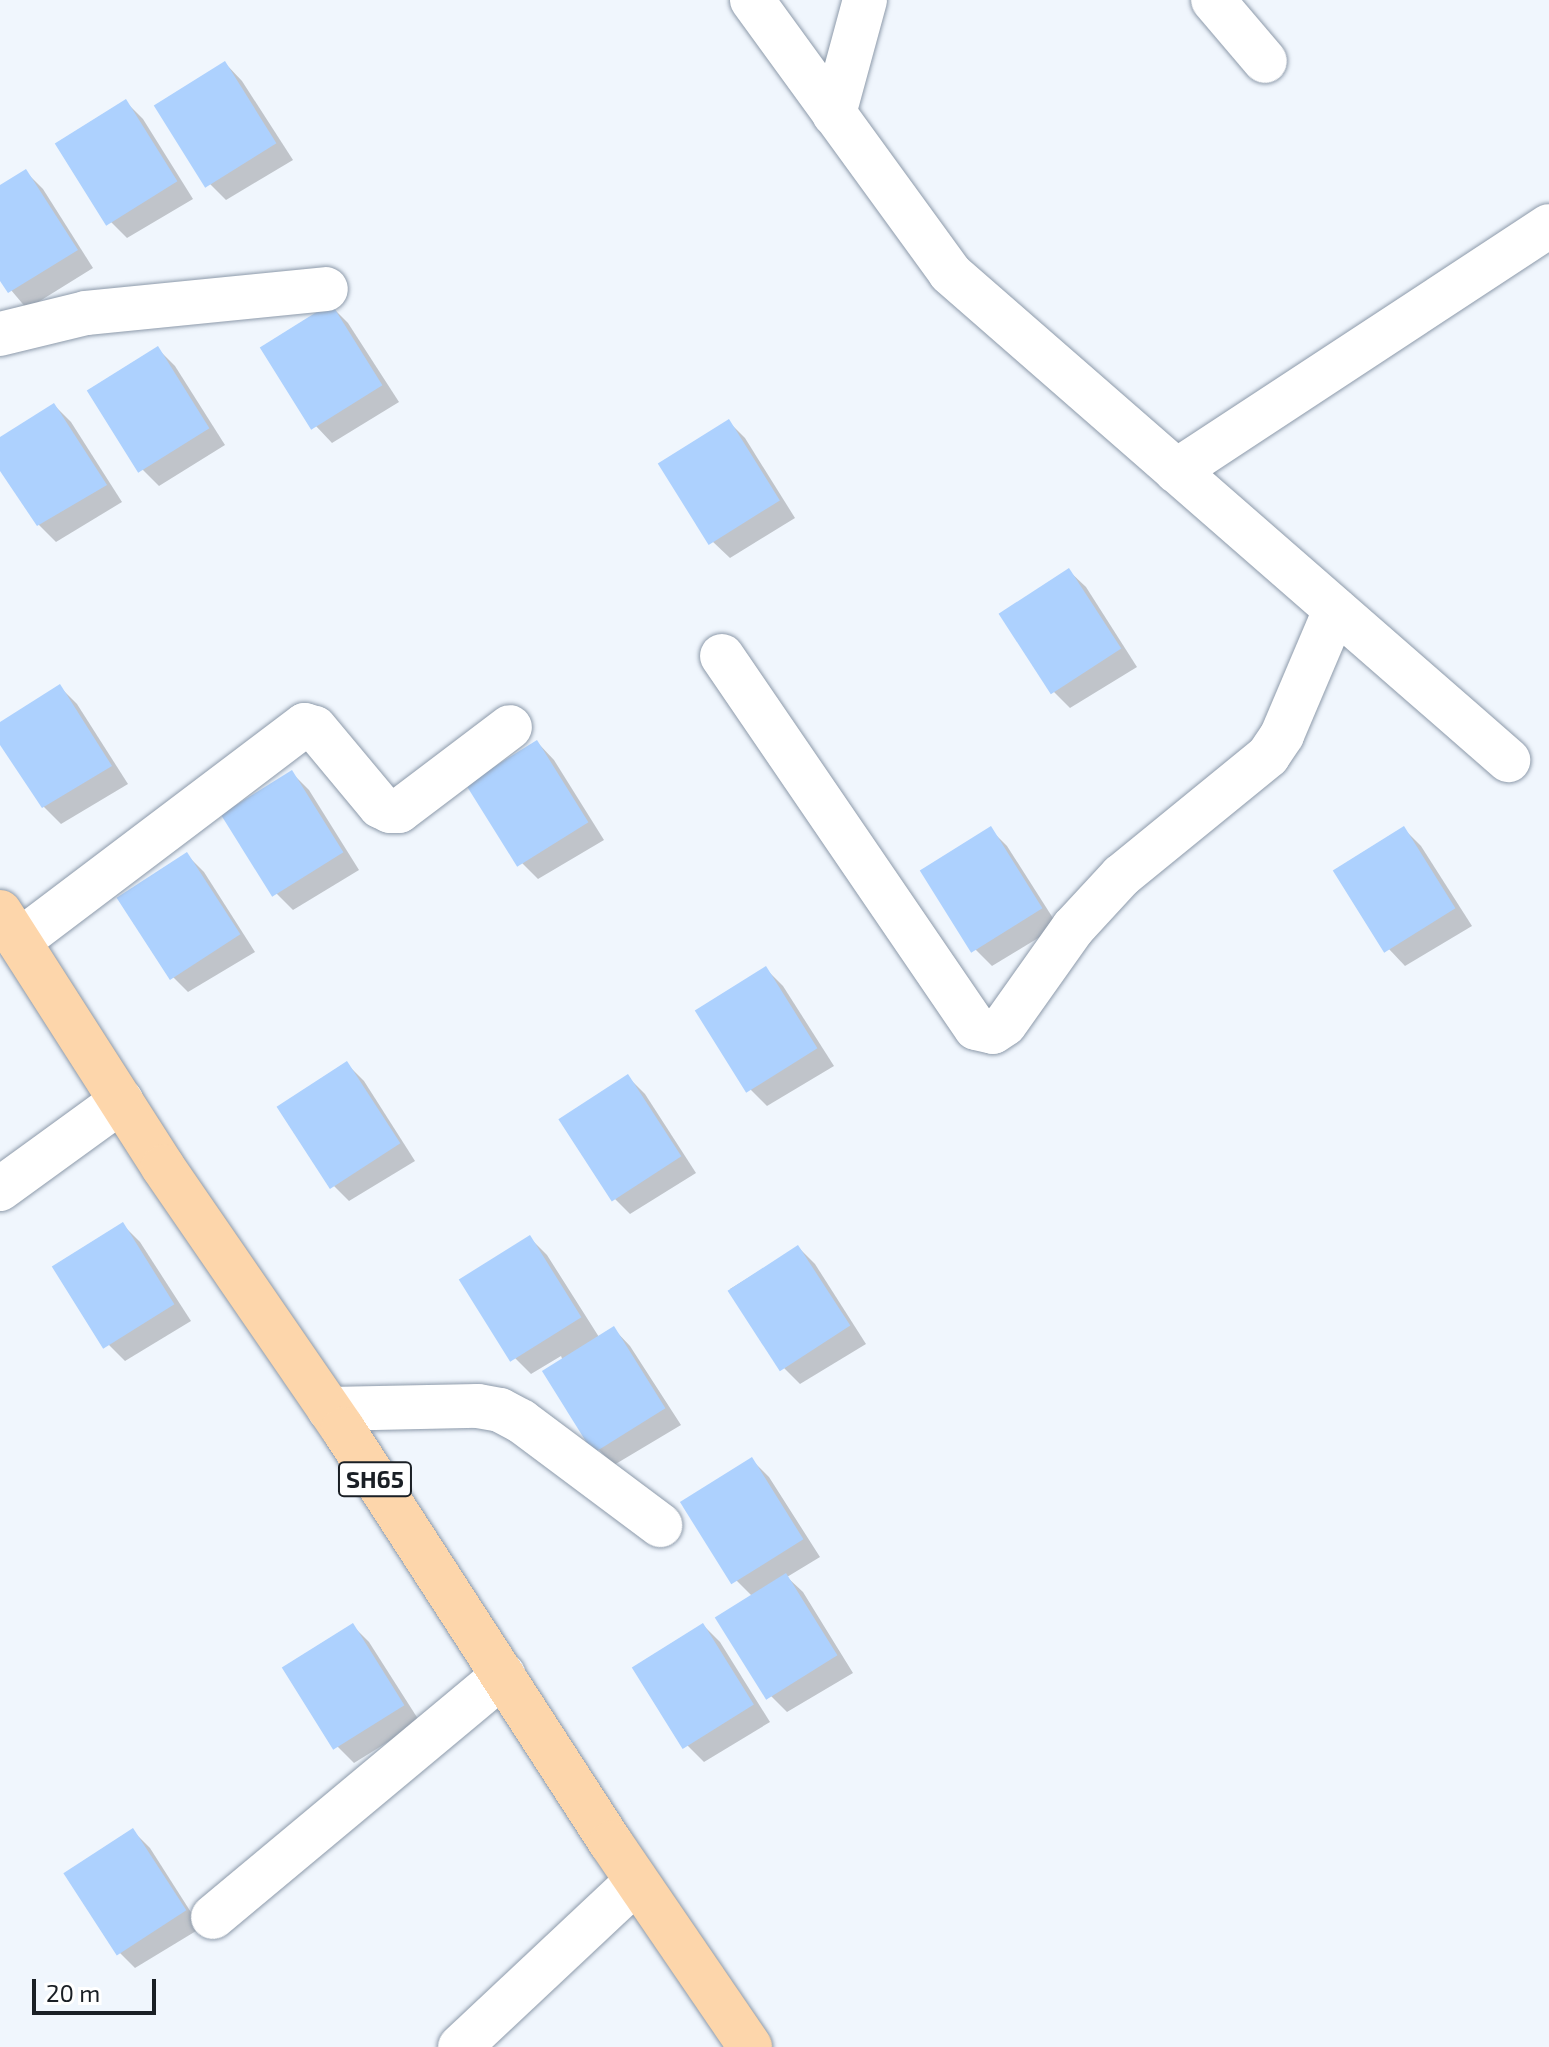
<!DOCTYPE html>
<html>
<head>
<meta charset="utf-8">
<style>
  body { margin:0 }
  #map { position:relative; width:1549px; height:2047px; overflow:hidden; background:#f0f6fd; font-family:"Exo 2",sans-serif }
  div>[style] { position:absolute }
  [style*='--x'] { left:calc(var(--x)*1px); top:calc(var(--y)*1px); width:calc(var(--w)*1px); rotate:calc(var(--a)*1deg) }
  .shadow>* { inset:0; background:#0003 }
  .building>* { inset:0; background:#add1fe; transform-origin:0 0 }
  .roads { filter:drop-shadow(0 0 2px #8d9aaa) drop-shadow(0 0 2px #8d9aaa) }
  .minor>* { height:44px; margin:-22px; padding:0 22px; transform-origin:22px; border-radius:22px; background:#fff }
  .major>* { height:44px; margin:-22px; padding:0 22px; transform-origin:22px; border-radius:22px; background:#fdd6ab }
  span { translate:-50% -50%; white-space:nowrap; text-align:center; line-height:1.15; -webkit-text-stroke:7px #fff; paint-order:stroke }
  .shield-label span { padding:2px 6px; background:#fff; border:2px solid; border-radius:6px; -webkit-text-stroke-width:0 }
  .shield-label { font-size:24px; color:#1a1f25; font-weight:700 }
  .scale { position:absolute; left:32px; top:1979px; width:124px; height:36px; box-sizing:border-box; border:4px solid #1a1f25; border-top:0; padding-left:10px; font-size:24px; line-height:28px; white-space:nowrap; color:#1a1f25; -webkit-text-stroke:6px #fff; paint-order:stroke }
</style>
</head>
<body>
<div id="map">
  <div class="shadow">
    <div style="clip-path:polygon(225px 63px,242px 81px,293px 160px,226px 200px,209px 183px)"></div>
    <div style="clip-path:polygon(126px 102px,143px 119px,193px 199px,127px 238px,110px 221px)"></div>
    <div style="clip-path:polygon(26px 172px,43px 189px,93px 268px,27px 309px,0 277px,0 188px)"></div>
    <div style="clip-path:polygon(331px 306px,348px 323px,399px 402px,332px 443px,315px 425px)"></div>
    <div style="clip-path:polygon(158px 349px,175px 366px,225px 445px,159px 486px,142px 469px)"></div>
    <div style="clip-path:polygon(54px 405px,71px 422px,122px 502px,56px 542px,39px 525px,0 468px,0 439px)"></div>
    <div style="clip-path:polygon(728px 421px,745px 438px,795px 518px,730px 558px,712px 541px)"></div>
    <div style="clip-path:polygon(1068px 570px,1086px 587px,1137px 667px,1070px 708px,1053px 691px)"></div>
    <div style="clip-path:polygon(60px 687px,77px 704px,128px 784px,61px 824px,44px 807px,0 741px,0 724px)"></div>
    <div style="clip-path:polygon(537px 742px,554px 760px,604px 840px,538px 879px,521px 862px)"></div>
    <div style="clip-path:polygon(292px 773px,309px 790px,359px 870px,293px 910px,276px 893px)"></div>
    <div style="clip-path:polygon(990px 829px,1007px 846px,1058px 926px,992px 966px,975px 949px,922px 872px)"></div>
    <div style="clip-path:polygon(1404px 829px,1421px 846px,1472px 926px,1405px 966px,1388px 948px)"></div>
    <div style="clip-path:polygon(187px 855px,204px 872px,255px 952px,188px 992px,171px 975px)"></div>
    <div style="clip-path:polygon(766px 969px,783px 986px,834px 1066px,767px 1106px,750px 1089px)"></div>
    <div style="clip-path:polygon(347px 1064px,364px 1081px,415px 1161px,349px 1201px,332px 1184px)"></div>
    <div style="clip-path:polygon(628px 1077px,645px 1094px,696px 1173px,630px 1214px,613px 1197px)"></div>
    <div style="clip-path:polygon(123px 1225px,140px 1242px,191px 1321px,125px 1361px,108px 1344px)"></div>
    <div style="clip-path:polygon(530px 1238px,547px 1255px,599px 1337px,613px 1328px,630px 1346px,681px 1425px,614px 1465px,597px 1448px,561px 1356px,531px 1374px,514px 1357px)"></div>
    <div style="clip-path:polygon(798px 1247px,815px 1264px,866px 1344px,800px 1384px,783px 1367px,730px 1289px)"></div>
    <div style="clip-path:polygon(752px 1460px,769px 1477px,820px 1557px,787px 1577px,803px 1592px,853px 1673px,787px 1712px,770px 1695px,752px 1596px,736px 1580px)"></div>
    <div style="clip-path:polygon(352px 1625px,369px 1642px,420px 1722px,354px 1763px,337px 1746px)"></div>
    <div style="clip-path:polygon(703px 1625px,720px 1642px,770px 1722px,704px 1762px,687px 1745px,635px 1668px)"></div>
    <div style="clip-path:polygon(133px 1831px,150px 1848px,201px 1928px,135px 1968px,118px 1951px,66px 1873px)"></div>
  </div>
  <div class="building">
    <div style="left:225px;top:61px;width:97px;height:84px;rotate:58deg"></div>
    <div style="left:126px;top:99px;width:97px;height:84px;rotate:58deg"></div>
    <div style="clip-path:polygon(26px 169px,78px 250px,8px 293px,0 281px,0 185px)"></div>
    <div style="left:331px;top:303px;width:97px;height:84px;rotate:58deg"></div>
    <div style="left:158px;top:346px;width:97px;height:84px;rotate:58deg"></div>
    <div style="clip-path:polygon(54px 403px,107px 485px,37px 526px,0 471px,0 437px)"></div>
    <div style="left:729px;top:419px;width:96px;height:84px;rotate:58deg"></div>
    <div style="left:1069px;top:568px;width:96px;height:84px;rotate:57deg"></div>
    <div style="clip-path:polygon(60px 684px,112px 766px,42px 808px,0 745px,0 722px)"></div>
    <div style="left:537px;top:740px;width:97px;height:84px;rotate:58deg"></div>
    <div style="left:292px;top:770px;width:97px;height:84px;rotate:58deg"></div>
    <div style="left:991px;top:826px;width:97px;height:84px;rotate:58deg"></div>
    <div style="left:1404px;top:826px;width:97px;height:84px;rotate:58deg"></div>
    <div style="left:187px;top:852px;width:98px;height:84px;rotate:57deg"></div>
    <div style="left:766px;top:966px;width:97px;height:84px;rotate:58deg"></div>
    <div style="left:347px;top:1061px;width:98px;height:84px;rotate:57deg"></div>
    <div style="left:628px;top:1074px;width:98px;height:83px;rotate:57deg"></div>
    <div style="left:123px;top:1222px;width:97px;height:84px;rotate:58deg"></div>
    <div style="left:530px;top:1235px;width:97px;height:84px;rotate:58deg"></div>
    <div style="left:798px;top:1245px;width:96px;height:84px;rotate:57deg"></div>
    <div style="left:614px;top:1326px;width:97px;height:85px;rotate:58deg"></div>
    <div style="left:752px;top:1457px;width:97px;height:85px;rotate:58deg"></div>
    <div style="left:786px;top:1573px;width:97px;height:84px;rotate:58deg"></div>
    <div style="left:353px;top:1623px;width:97px;height:84px;rotate:58deg"></div>
    <div style="left:703px;top:1623px;width:96px;height:84px;rotate:58deg"></div>
    <div style="left:133px;top:1828px;width:98px;height:83px;rotate:57deg"></div>
  </div>
  <div class="roads">
    <div class="minor">
      <div style="--x:752;--y:0;--w:337;--a:54"></div>
      <div style="--x:950;--y:273;--w:741;--a:41.11"></div>
      <div style="--x:1213;--y:0;--w:80;--a:49.6"></div>
      <div style="--x:834;--y:114;--w:118;--a:-74.8"></div>
      <div style="--x:0;--y:334;--w:89;--a:-13.7"></div>
      <div style="--x:86;--y:313;--w:241;--a:-5.7"></div>
      <div style="--x:1176;--y:471;--w:446;--a:-33.3"></div>
      <div style="--x:722;--y:656;--w:450;--a:55.7"></div>
      <div style="--x:976;--y:1028;--w:17;--a:13"></div>
      <div style="--x:993;--y:1032;--w:14;--a:-34"></div>
      <div style="--x:1005;--y:1024;--w:118;--a:-54.7"></div>
      <div style="--x:1073;--y:928;--w:71;--a:-47.3"></div>
      <div style="--x:1121;--y:876;--w:190;--a:-39.2"></div>
      <div style="--x:1268;--y:756;--w:25;--a:-56"></div>
      <div style="--x:1282;--y:735;--w:136;--a:-67"></div>
      <div style="--x:19;--y:941;--w:358;--a:-37.1"></div>
      <div style="--x:305;--y:725;--w:10;--a:17"></div>
      <div style="--x:315;--y:728;--w:102;--a:50.2"></div>
      <div style="--x:380;--y:806;--w:11;--a:27"></div>
      <div style="--x:390;--y:811;--w:9;--a:0"></div>
      <div style="--x:399;--y:811;--w:139;--a:-37.1"></div>
      <div style="--x:0;--y:1189;--w:150;--a:-36"></div>
      <div style="--x:329;--y:1409;--w:149;--a:-1.2"></div>
      <div style="--x:478;--y:1406;--w:22;--a:10"></div>
      <div style="--x:500;--y:1410;--w:24;--a:28"></div>
      <div style="--x:521;--y:1421;--w:174;--a:36.8"></div>
      <div style="--x:213;--y:1917;--w:378;--a:-39.8"></div>
      <div style="--x:460;--y:2047;--w:241;--a:-43.2"></div>
    </div>
    <div class="major">
      <div style="--x:0;--y:912;--w:303;--a:57.4"></div>
      <div style="--x:163;--y:1167;--w:318;--a:55.5"></div>
      <div style="--x:343;--y:1429;--w:493;--a:57.1"></div>
      <div style="--x:611;--y:1843;--w:247;--a:55.7"></div>
    </div>
  </div>
  <div class="shield-label">
    <span style="left:375px;top:1479px">SH65</span>
  </div>
  <div class="scale">20 m</div>
</div>
</body>
</html>
